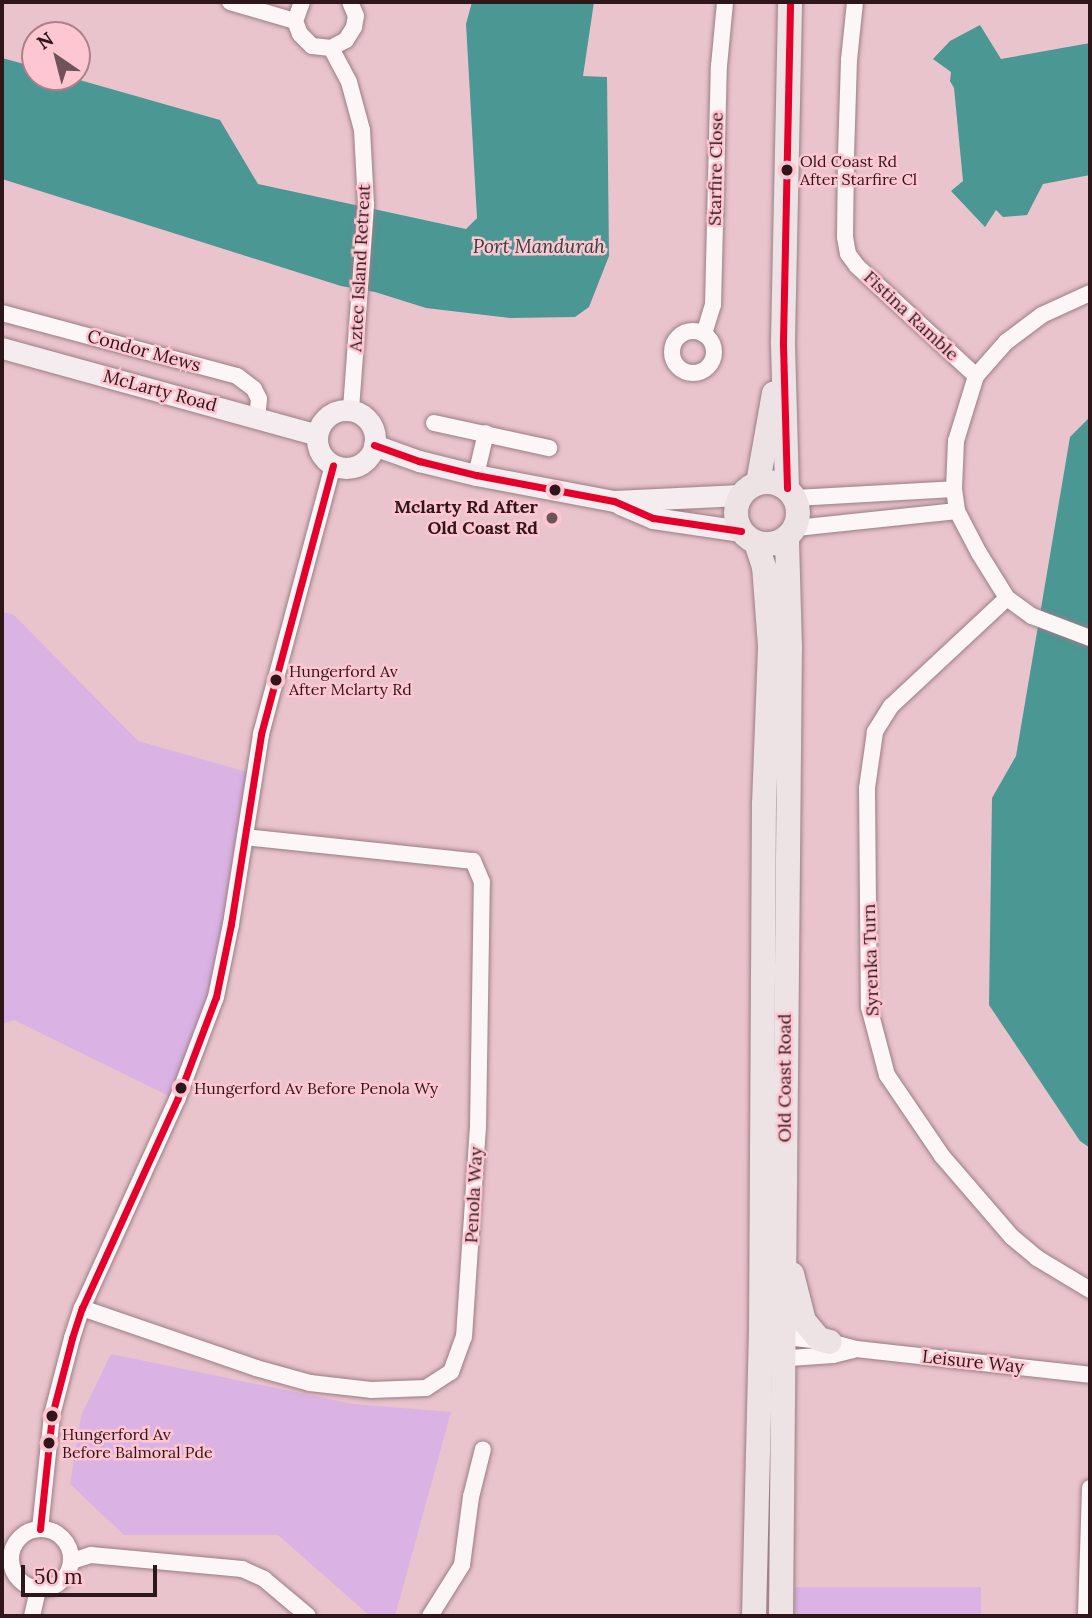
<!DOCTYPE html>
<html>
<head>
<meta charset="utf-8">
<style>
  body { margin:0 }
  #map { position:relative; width:1092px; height:1618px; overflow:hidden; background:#eac4cc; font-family:Lora,serif }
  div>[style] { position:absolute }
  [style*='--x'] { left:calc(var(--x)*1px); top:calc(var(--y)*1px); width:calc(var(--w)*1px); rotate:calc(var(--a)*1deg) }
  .green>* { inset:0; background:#dab2e4; transform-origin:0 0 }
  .water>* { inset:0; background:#4b9793 }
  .roads { filter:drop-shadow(0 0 2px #9a7e84) drop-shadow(0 0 2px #9a7e84) }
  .street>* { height:16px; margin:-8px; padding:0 8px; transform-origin:8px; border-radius:8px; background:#fcf6f7 }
  .street>.ring { margin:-8px; padding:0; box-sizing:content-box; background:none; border:16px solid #fcf6f7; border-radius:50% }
  .secondary>* { height:21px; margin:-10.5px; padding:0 10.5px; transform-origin:10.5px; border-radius:10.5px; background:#f4ecee }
  .secondary>.ring { margin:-10.5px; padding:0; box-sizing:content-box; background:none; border:21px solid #f4ecee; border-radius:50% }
  .primary>* { height:24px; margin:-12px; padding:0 12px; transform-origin:12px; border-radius:12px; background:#ede2e4 }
  .primary>.ring { margin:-12px; padding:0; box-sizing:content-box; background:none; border:24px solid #ede2e4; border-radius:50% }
  .bus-1>* { height:7px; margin:-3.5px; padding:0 3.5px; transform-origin:3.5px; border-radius:3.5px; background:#e4002b }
  .dots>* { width:19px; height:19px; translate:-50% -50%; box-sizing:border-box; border:4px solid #fec6d0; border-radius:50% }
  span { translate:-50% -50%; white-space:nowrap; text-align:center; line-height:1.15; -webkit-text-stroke:5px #fec6d0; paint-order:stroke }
  .bus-label { font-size:16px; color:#2e161b }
  .left { translate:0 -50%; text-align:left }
  .street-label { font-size:18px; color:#2e161b }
  .poi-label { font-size:18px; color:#2e161b; font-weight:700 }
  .right { translate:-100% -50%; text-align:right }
  .water-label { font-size:19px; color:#274643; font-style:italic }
  .frame { position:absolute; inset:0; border:4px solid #2e161b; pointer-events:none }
  .north { position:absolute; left:21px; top:21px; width:70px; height:70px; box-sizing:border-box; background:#fec6d0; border:2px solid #ab8088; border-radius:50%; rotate:325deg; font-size:19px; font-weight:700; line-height:28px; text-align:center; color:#2e161b }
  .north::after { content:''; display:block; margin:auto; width:24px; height:32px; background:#705359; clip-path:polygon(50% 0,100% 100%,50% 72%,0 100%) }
  .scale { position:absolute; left:21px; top:1565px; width:136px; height:32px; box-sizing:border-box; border:4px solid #2e161b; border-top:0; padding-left:9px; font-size:21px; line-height:24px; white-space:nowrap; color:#2e161b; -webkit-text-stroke:5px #fec6d0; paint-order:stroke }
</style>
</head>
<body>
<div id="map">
  <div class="green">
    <div style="clip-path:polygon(2px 612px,14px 615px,138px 741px,254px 774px,231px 924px,177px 1100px,14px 1020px,2px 1024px)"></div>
    <div style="clip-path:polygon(111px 1354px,353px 1404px,451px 1412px,395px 1616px,370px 1616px,278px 1535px,124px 1535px,70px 1484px,81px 1416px)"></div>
    <div style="left:795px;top:1587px;width:186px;height:29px"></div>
  </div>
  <div class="water">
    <div style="clip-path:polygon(472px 2px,594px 2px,583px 76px,607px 77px,609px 256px,589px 307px,575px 317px,510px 318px,426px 308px,375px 292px,341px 286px,2px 179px,2px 58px,35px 67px,35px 77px,69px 77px,220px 120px,258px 184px,466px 229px,477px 218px,466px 24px)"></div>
    <div style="clip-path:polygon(980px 25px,1001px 59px,1090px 43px,1090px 175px,1043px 184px,1027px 215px,1003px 217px,996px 210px,985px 227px,951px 191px,963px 181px,954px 88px,950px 81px,951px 72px,933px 59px,950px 41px)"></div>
    <div style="clip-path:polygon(1090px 417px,1090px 1148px,1080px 1141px,989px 1005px,992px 798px,1016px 756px,1070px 437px)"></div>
  </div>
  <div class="roads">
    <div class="street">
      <div style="--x:230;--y:2;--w:68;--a:16.3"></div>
      <div style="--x:302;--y:2;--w:20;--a:110"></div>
      <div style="--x:295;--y:21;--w:14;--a:69"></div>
      <div style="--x:300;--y:34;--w:17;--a:45"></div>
      <div style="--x:312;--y:46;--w:19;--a:6"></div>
      <div style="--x:331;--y:48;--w:17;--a:-28"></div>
      <div style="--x:346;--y:40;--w:15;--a:-58"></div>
      <div style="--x:354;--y:27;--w:11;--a:-80"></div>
      <div style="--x:356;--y:16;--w:15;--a:-113"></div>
      <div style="--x:855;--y:2;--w:58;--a:95.9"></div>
      <div style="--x:849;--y:60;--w:96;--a:91.8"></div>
      <div style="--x:846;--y:156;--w:81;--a:90.7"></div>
      <div style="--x:845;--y:237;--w:17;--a:80"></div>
      <div style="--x:848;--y:254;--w:15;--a:53"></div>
      <div style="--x:857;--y:266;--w:162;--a:42.7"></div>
      <div style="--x:331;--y:48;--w:38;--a:62"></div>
      <div style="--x:349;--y:82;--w:50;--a:74.8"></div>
      <div style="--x:362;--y:130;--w:75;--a:86.9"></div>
      <div style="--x:366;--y:205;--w:207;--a:94.2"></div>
      <div style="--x:1090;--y:293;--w:53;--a:155.4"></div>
      <div style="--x:1042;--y:315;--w:45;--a:143.1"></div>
      <div style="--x:1006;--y:342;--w:45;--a:131.4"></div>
      <div style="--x:976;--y:376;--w:68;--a:107.1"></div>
      <div style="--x:956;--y:441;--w:48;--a:92.4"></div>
      <div style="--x:954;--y:489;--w:22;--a:82"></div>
      <div style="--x:957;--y:511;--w:47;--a:62.4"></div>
      <div style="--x:979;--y:553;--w:53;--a:58.1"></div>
      <div style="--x:1007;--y:598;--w:31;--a:36"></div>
      <div style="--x:1032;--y:616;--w:62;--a:20.8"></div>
      <div style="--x:2;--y:313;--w:243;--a:15"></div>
      <div style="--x:237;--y:376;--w:21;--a:37"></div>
      <div style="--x:254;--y:389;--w:11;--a:63"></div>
      <div style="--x:259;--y:399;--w:18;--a:96"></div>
      <div class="ring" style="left:672px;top:331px;width:26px;height:26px"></div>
      <div style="--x:704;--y:334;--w:30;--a:-73"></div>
      <div style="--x:713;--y:305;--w:239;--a:-88.6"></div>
      <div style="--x:719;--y:66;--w:64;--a:-84.6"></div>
      <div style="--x:434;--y:423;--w:118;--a:12.3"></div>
      <div style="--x:476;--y:475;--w:43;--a:-76.6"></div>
      <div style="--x:795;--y:498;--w:159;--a:-3.2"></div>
      <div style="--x:796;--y:528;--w:162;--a:-6"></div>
      <div style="--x:1007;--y:598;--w:158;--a:137"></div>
      <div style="--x:891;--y:706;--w:31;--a:122"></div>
      <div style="--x:875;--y:732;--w:57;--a:98.1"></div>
      <div style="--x:867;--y:788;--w:219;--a:89.5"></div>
      <div style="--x:869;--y:1007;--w:70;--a:75.2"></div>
      <div style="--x:887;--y:1075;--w:98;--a:55.8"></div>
      <div style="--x:942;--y:1156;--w:107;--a:49.2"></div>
      <div style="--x:1012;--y:1237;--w:33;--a:40"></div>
      <div style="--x:1037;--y:1258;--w:62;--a:31.1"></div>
      <div style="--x:82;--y:1308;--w:184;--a:19"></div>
      <div style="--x:256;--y:1368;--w:56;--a:15.5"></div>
      <div style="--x:310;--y:1383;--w:61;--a:6.5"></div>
      <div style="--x:371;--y:1390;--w:55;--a:-2.1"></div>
      <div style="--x:426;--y:1388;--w:30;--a:-33"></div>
      <div style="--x:451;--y:1372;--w:37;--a:-70"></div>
      <div style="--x:464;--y:1337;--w:209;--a:-86.2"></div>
      <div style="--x:478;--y:1128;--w:246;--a:-89.1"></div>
      <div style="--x:482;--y:882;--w:23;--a:-113"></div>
      <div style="--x:473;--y:861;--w:229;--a:-174"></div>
      <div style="--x:777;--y:1336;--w:53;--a:6.5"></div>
      <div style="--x:830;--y:1342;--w:27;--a:15"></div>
      <div style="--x:856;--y:1349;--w:235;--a:6.3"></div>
      <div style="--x:775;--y:1359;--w:58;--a:-3.9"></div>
      <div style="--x:833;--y:1355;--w:21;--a:-14"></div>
      <div class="ring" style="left:11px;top:1529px;width:44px;height:44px"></div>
      <div style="--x:40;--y:1529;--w:115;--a:-84"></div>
      <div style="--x:52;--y:1415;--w:80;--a:-75.4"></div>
      <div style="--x:72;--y:1338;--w:32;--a:-72"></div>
      <div style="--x:82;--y:1308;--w:229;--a:-65.5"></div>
      <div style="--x:177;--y:1100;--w:110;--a:-69.3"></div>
      <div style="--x:216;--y:997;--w:75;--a:-78.4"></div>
      <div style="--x:231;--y:924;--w:192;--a:-81"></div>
      <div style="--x:261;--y:734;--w:278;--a:-75"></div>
      <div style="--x:72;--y:1561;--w:20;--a:-18"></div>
      <div style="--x:91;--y:1555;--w:152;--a:5.3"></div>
      <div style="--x:242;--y:1569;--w:24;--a:24"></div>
      <div style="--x:264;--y:1579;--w:57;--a:40.1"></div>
      <div style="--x:32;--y:1616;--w:28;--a:-77"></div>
      <div style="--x:430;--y:1616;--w:60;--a:-57.9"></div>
      <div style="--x:462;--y:1565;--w:69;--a:-82.5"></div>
      <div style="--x:471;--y:1497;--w:49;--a:-76"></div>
      <div style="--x:1086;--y:1616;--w:128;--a:-88.2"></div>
    </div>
    <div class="secondary">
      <div style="--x:2;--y:348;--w:327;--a:15.4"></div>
      <div class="ring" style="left:317px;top:410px;width:37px;height:37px"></div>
      <div style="--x:374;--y:445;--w:48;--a:19.6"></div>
      <div style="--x:419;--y:461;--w:59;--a:13.8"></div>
      <div style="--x:476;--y:475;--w:140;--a:10.7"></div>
      <div style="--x:614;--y:501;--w:127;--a:-2.7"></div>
      <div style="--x:620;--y:504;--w:36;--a:23"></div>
      <div style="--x:653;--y:518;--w:89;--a:8.4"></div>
    </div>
    <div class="primary">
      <div class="ring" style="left:736px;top:482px;width:38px;height:38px"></div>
      <div style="--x:758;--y:483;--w:91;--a:-79.9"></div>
      <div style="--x:787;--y:488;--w:147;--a:-91.6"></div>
      <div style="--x:783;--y:341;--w:339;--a:-88.8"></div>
      <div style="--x:792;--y:1274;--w:49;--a:75.7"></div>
      <div style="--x:804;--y:1321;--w:23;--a:50"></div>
      <div style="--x:819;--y:1339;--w:11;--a:15"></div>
      <div style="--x:754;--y:1616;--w:283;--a:-88.6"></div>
      <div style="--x:761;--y:1333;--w:529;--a:-89.68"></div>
      <div style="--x:764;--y:804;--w:158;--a:-87.8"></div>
      <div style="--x:770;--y:646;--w:79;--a:-94.3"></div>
      <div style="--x:764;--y:567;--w:25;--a:-108"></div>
      <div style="--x:781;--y:1616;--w:968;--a:-89.47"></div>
      <div style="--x:790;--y:648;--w:108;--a:-91.6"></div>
    </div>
  </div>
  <div class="bus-1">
    <div style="--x:374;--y:445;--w:48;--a:19.6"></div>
    <div style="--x:419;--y:461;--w:59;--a:13.8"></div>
    <div style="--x:476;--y:475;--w:140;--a:10.7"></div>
    <div style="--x:614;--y:501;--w:43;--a:23.6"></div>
    <div style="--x:653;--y:518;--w:89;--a:8.4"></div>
    <div style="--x:787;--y:488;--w:147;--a:-91.6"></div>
    <div style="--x:783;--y:341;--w:339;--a:-88.8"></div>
    <div style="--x:40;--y:1529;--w:115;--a:-84"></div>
    <div style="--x:52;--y:1415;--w:80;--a:-75.4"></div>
    <div style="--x:72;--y:1338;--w:32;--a:-72"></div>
    <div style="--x:82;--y:1308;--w:229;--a:-65.5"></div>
    <div style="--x:177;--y:1100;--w:110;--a:-69.3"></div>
    <div style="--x:216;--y:997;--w:75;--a:-78.4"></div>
    <div style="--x:231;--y:924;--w:192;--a:-81"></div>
    <div style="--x:261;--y:734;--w:278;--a:-75"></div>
  </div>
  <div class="dots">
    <div style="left:787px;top:170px;background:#2e161b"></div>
    <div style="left:555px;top:490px;background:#2e161b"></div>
    <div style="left:552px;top:518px;background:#705359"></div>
    <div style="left:276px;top:680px;background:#2e161b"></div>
    <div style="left:181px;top:1088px;background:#2e161b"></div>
    <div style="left:52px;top:1416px;background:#2e161b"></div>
    <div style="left:49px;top:1443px;background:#2e161b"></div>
  </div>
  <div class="bus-label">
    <span class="left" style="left:800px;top:170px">Old Coast Rd<br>After Starfire Cl</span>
    <span class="left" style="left:289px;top:680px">Hungerford Av<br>After Mclarty Rd</span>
    <span class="left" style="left:194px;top:1088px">Hungerford Av Before Penola Wy</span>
    <span class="left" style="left:62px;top:1443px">Hungerford Av<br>Before Balmoral Pde</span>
  </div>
  <div class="street-label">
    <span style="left:716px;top:169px;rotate:-89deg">Starfire Close</span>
    <span style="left:360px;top:268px;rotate:-87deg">Aztec Island Retreat</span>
    <span style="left:911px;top:316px;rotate:43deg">Fistina Ramble</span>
    <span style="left:144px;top:351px;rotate:15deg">Condor Mews</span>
    <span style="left:160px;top:391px;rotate:15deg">McLarty Road</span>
    <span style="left:871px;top:960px;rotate:-92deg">Syrenka Turn</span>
    <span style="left:785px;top:1078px;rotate:-90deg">Old Coast Road</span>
    <span style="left:474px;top:1195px;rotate:-87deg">Penola Way</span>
    <span style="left:973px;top:1362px;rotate:6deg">Leisure Way</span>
  </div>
  <div class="poi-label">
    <span class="right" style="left:538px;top:518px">Mclarty Rd After<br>Old Coast Rd</span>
  </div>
  <div class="water-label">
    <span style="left:539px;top:247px">Port Mandurah</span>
  </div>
  <div class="frame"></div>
  <div class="north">N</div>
  <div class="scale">50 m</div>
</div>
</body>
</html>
